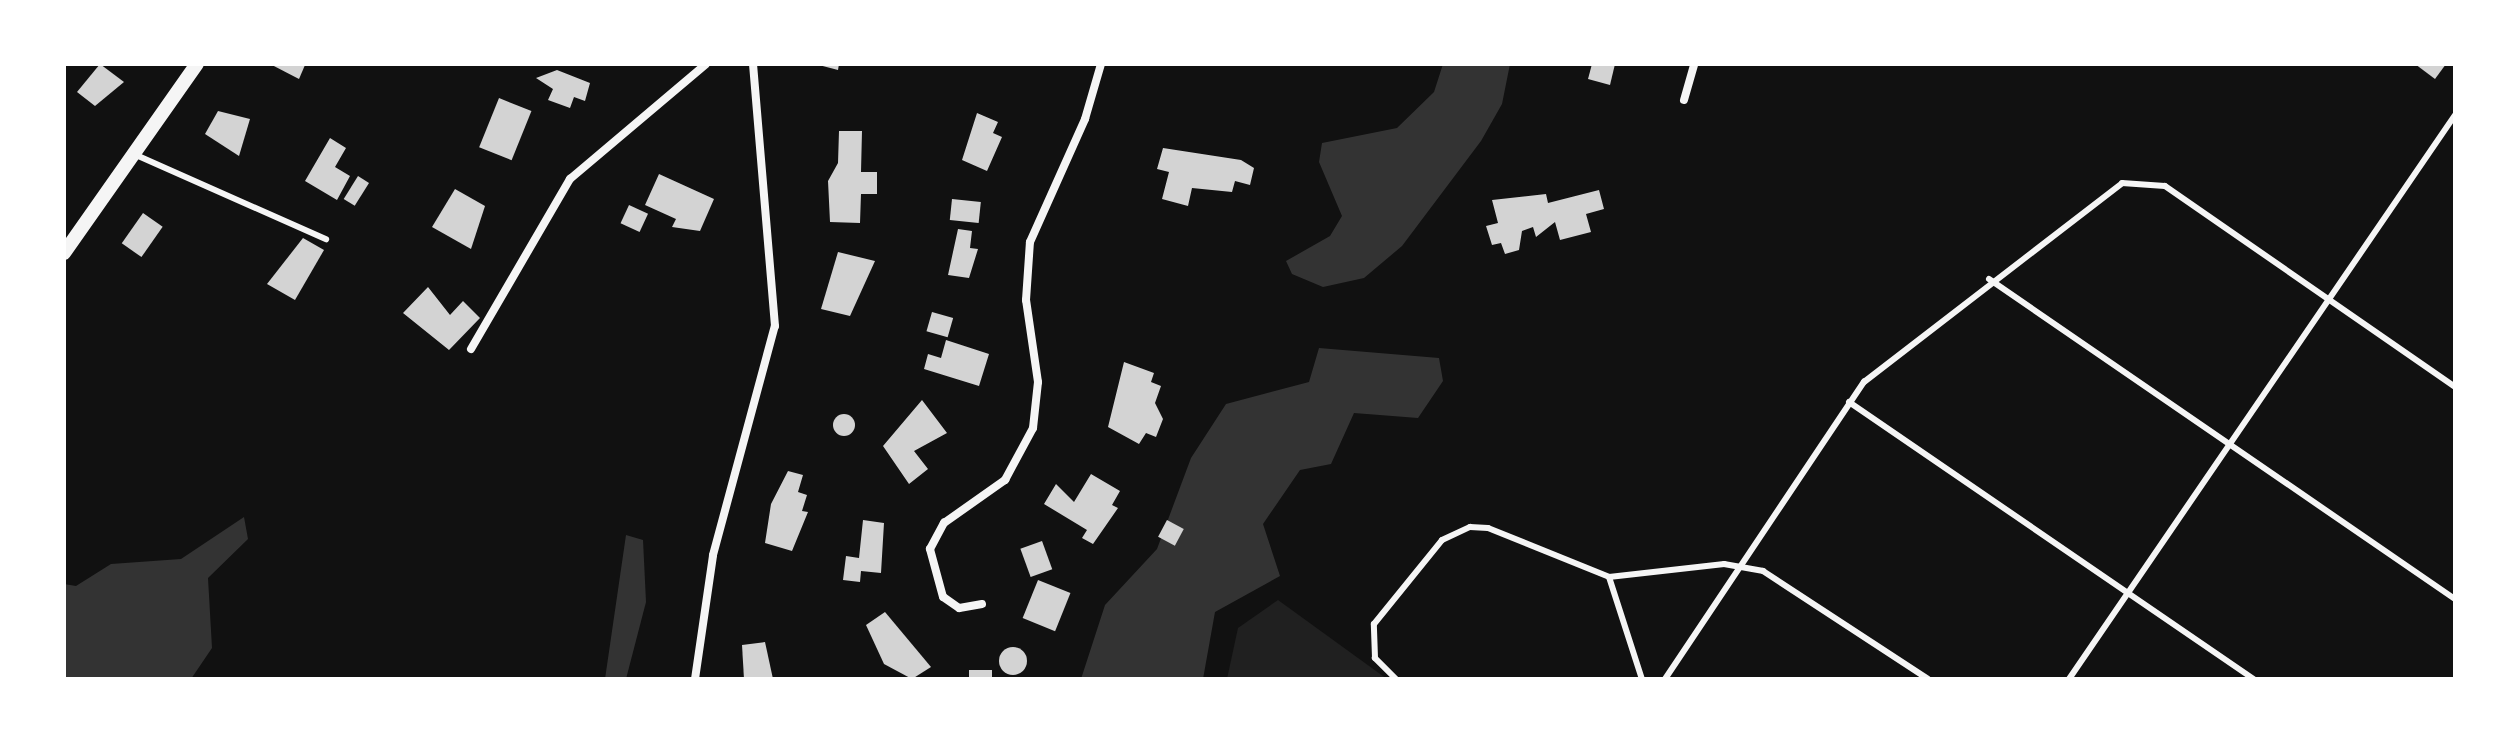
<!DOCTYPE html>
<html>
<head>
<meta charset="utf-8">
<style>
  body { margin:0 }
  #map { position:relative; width:2519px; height:743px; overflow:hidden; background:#111; font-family:Roboto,sans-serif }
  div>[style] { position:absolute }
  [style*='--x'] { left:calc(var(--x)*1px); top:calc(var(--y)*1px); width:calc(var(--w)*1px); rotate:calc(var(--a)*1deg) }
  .green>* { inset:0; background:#202020 }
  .water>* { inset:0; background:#333 }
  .building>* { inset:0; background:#d3d3d3; transform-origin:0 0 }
  .round { border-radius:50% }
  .service>* { height:6px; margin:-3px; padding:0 3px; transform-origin:3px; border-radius:3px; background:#f5f5f5 }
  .minor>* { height:8px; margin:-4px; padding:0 4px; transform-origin:4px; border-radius:4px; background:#f5f5f5 }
  .tertiary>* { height:14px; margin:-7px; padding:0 7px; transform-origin:7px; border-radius:7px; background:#f5f5f5 }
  span { translate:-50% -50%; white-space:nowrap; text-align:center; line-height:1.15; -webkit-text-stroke:7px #fff; paint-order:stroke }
  .frame { position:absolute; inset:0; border:66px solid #fff; pointer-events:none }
</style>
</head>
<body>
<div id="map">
  <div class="green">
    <div style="clip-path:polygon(1278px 600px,1387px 679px,1227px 679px,1238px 628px)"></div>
  </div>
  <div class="water">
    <div style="clip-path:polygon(1443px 64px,1510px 64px,1502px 104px,1481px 141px,1402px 246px,1364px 278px,1323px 287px,1292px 274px,1286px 261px,1330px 236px,1342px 216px,1319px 162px,1322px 143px,1397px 128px,1434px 92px)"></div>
    <div style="clip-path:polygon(1319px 348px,1439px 358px,1443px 381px,1418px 418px,1354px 413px,1331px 464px,1300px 470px,1263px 524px,1280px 576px,1215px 612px,1203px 679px,1081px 679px,1105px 605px,1157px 549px,1191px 458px,1226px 404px,1309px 382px)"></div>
    <div style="clip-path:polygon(244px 517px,248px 539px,208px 578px,212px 648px,191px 679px,64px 679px,64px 584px,76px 586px,111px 564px,181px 559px)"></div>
    <div style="clip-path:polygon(626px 535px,643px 540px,646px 602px,626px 679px,605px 679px)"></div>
  </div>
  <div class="building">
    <div style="clip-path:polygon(100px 64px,124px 82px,95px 106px,77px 92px)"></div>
    <div style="clip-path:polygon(270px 64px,303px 64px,305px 65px,299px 79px)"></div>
    <div style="clip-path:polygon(815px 64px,839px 64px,838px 70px)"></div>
    <div style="clip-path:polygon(1592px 64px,1615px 64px,1610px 85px,1588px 79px)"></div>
    <div style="clip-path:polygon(2415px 64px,2446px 64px,2435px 79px)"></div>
    <div style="clip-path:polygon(557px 70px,590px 83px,585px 101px,574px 97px,570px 108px,548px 100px,553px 89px,536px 78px)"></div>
    <div style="left:499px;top:98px;width:35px;height:53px;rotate:22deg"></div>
    <div style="clip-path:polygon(218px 111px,250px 119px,239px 156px,205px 134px)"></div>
    <div style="clip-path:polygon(977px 113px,998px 122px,993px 133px,1002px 137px,987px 171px,962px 160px)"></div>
    <div style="clip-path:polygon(839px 131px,862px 131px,861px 172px,877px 172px,877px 194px,861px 194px,860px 223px,830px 222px,828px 181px,838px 163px)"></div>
    <div style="clip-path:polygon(330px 138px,346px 148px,335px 167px,350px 176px,337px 200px,305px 181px)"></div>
    <div style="clip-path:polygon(1163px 148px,1241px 160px,1254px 168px,1250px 185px,1235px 181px,1232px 192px,1192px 188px,1188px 206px,1162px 199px,1169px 172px,1157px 169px)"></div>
    <div style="clip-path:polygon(659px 174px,714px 199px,700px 231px,672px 227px,676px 219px,645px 205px)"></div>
    <div style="left:358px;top:176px;width:13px;height:27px;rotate:32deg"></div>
    <div style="clip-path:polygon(455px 189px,485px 206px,471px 249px,432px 227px)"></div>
    <div style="clip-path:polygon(1599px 190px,1604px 209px,1586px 214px,1591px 232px,1560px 240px,1555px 222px,1536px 237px,1533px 227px,1522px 231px,1519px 250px,1505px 254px,1501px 243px,1492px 245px,1486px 226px,1498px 223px,1492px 200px,1546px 194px,1548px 203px)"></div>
    <div style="left:952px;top:199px;width:29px;height:21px;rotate:6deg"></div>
    <div style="left:629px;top:205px;width:21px;height:20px;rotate:25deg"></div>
    <div style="left:143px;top:213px;width:24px;height:37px;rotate:35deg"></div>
    <div style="clip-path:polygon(958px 229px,972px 231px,970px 248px,978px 249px,969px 278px,948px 275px)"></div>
    <div style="clip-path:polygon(303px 238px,324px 250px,295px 300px,267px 284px)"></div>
    <div style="clip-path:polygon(838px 252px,875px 261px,850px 316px,821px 309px)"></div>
    <div style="clip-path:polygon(428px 287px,450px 315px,463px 301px,480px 318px,449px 350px,403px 313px)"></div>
    <div style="left:932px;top:312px;width:22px;height:20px;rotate:16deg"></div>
    <div style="clip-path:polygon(946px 340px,989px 354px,979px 386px,924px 369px,928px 354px,941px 358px)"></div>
    <div style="clip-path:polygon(1124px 362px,1154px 373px,1151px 382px,1161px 386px,1155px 403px,1163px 419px,1156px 437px,1146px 433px,1139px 444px,1108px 427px)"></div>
    <div style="clip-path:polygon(922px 400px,947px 433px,914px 451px,928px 469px,909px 484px,883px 446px)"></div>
    <div class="round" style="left:833px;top:414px;width:22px;height:22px"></div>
    <div style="clip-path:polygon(788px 471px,803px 475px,798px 492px,807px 495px,802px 511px,808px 512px,792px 551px,765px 543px,771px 504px)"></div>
    <div style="clip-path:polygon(1091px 474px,1120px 491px,1112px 505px,1118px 508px,1093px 544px,1082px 538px,1087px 530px,1044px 504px,1056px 484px,1074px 502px)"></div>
    <div style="clip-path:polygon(863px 520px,884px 523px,881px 573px,861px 571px,860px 582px,843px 580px,846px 556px,859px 558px)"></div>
    <div style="left:1167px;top:520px;width:19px;height:19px;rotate:28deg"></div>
    <div style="left:1042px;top:541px;width:30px;height:23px;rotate:70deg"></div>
    <div style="left:1038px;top:580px;width:35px;height:41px;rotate:22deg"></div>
    <div style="clip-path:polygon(885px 612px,931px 667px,912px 679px,884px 664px,866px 625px)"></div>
    <div style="clip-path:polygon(765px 642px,773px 679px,744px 679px,742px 645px)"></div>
    <div class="round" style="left:999px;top:647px;width:28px;height:28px"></div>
    <div style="left:992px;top:670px;width:9px;height:23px;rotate:90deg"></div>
  </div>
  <div class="service">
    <div style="--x:136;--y:155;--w:208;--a:23.9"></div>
    <div style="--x:1989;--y:279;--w:565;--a:34.48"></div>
    <div style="--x:1849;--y:402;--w:491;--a:34.4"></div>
    <div style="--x:1609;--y:577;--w:116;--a:-6.4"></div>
    <div style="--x:1724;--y:564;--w:40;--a:10"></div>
    <div style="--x:1763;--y:571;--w:197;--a:33.2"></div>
    <div style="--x:1396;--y:679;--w:30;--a:-135"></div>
    <div style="--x:1375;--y:658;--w:34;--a:-92"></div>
    <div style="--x:1374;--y:624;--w:108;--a:-51"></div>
    <div style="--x:1442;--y:540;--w:31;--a:-25"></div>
    <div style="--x:1470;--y:527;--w:18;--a:3"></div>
    <div style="--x:1488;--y:528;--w:131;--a:22"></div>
    <div style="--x:1609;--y:577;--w:107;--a:72.1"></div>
    <div style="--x:1665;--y:679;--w:358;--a:-56.2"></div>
    <div style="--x:1864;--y:382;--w:326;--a:-37.6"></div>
    <div style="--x:2122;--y:183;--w:43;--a:4"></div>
    <div style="--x:2165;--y:186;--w:353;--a:34.7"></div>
    <div style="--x:2069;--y:679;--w:683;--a:-55.61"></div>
  </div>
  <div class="minor">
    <div style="--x:1684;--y:100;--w:37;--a:-74"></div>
    <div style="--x:471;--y:349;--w:197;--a:-59.8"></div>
    <div style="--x:570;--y:179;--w:178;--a:-40.2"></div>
    <div style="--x:982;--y:604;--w:23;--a:170"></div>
    <div style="--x:959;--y:608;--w:19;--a:-145"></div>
    <div style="--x:943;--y:597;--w:50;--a:-105.2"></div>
    <div style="--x:930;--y:549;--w:30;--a:-62"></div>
    <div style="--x:944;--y:523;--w:75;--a:-35.2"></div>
    <div style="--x:1005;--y:480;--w:59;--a:-61.7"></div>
    <div style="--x:1033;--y:428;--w:46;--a:-83.8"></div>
    <div style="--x:1038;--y:382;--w:83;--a:-98.3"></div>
    <div style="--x:1026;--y:300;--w:58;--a:-86.1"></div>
    <div style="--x:1030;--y:242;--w:135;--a:-65.9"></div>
    <div style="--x:1085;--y:119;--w:57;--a:-73.8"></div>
    <div style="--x:695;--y:679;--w:125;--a:-81.7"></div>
    <div style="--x:713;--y:555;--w:237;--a:-74.9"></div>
    <div style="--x:775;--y:326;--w:263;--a:-94.8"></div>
  </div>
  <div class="tertiary">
    <div style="--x:64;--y:253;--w:231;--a:-54.9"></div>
  </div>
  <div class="frame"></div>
</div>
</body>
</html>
